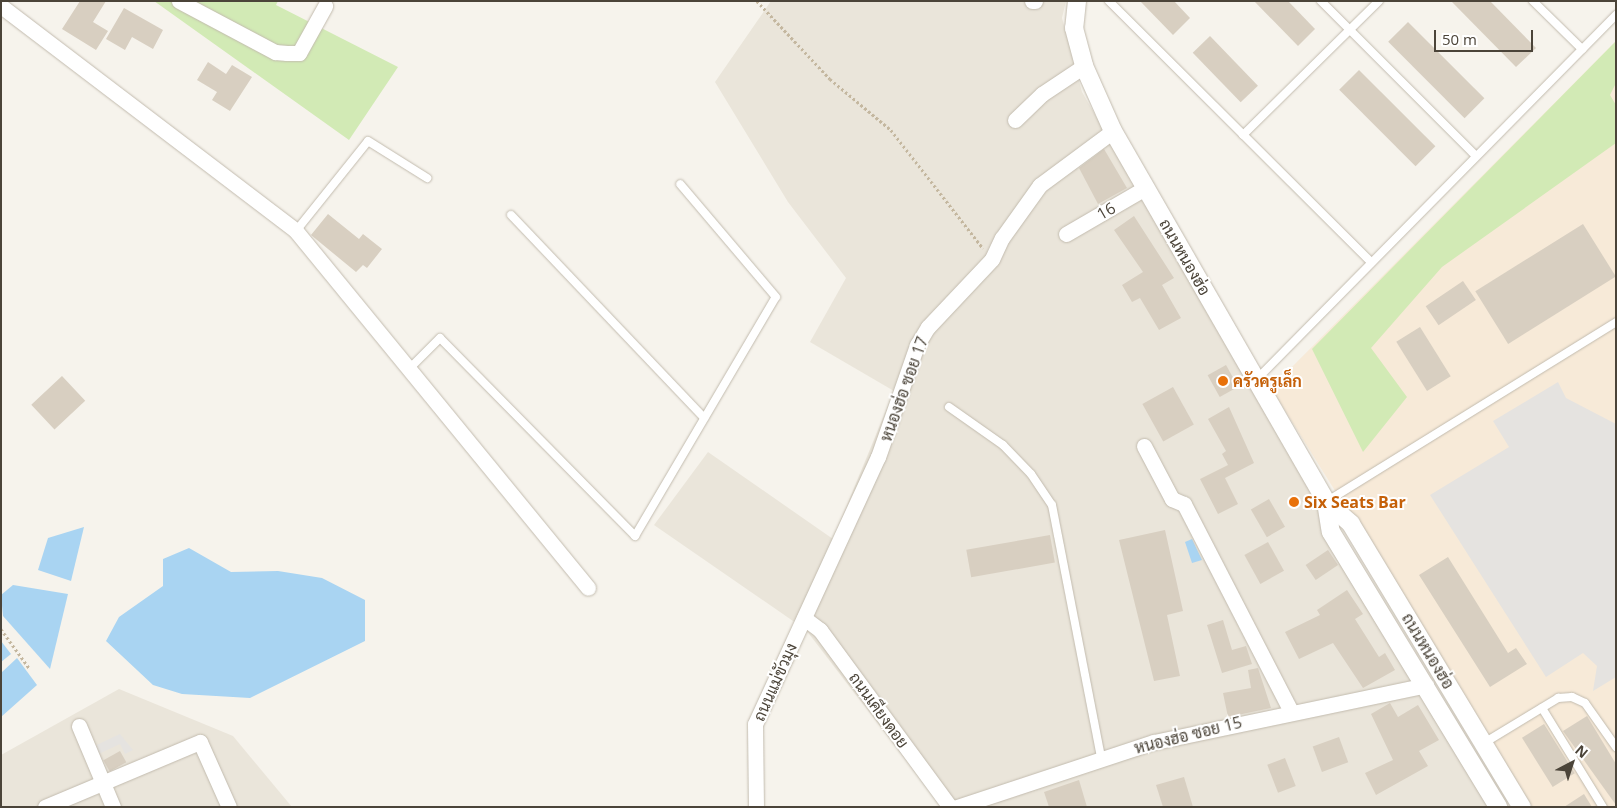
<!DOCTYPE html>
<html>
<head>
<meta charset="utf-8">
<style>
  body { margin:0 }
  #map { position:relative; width:1617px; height:808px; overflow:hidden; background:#f6f3ec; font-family:"Open Sans",Sarabun,sans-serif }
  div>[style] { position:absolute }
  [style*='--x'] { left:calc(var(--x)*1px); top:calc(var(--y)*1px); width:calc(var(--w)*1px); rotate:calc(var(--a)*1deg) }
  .residential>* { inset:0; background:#eae5da }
  .commercial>* { inset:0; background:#f7ead8 }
  .green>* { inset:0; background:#d2eab5 }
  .parking>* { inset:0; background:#e5e3e0 }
  .water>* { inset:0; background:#a9d4f2 }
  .building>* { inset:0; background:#d8cfc1; transform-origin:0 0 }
  .path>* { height:2.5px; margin-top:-1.25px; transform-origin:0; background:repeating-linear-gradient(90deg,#c4b79f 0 2.5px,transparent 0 5px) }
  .roads { filter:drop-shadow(0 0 1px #c2bbae) drop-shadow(0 0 1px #c2bbae) }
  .service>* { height:8px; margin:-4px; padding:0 4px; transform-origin:4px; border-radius:4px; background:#fff }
  .minor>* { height:15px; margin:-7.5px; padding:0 7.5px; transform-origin:7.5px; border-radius:7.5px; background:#fff }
  .tertiary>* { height:18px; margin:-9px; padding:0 9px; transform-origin:9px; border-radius:9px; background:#fff }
  .dots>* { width:14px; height:14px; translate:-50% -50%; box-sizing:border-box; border:2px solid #fff; border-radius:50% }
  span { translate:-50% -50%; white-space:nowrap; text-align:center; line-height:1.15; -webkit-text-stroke:4px #fff; paint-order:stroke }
  .street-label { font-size:16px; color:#4b4439 }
  .food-label { font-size:16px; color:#c56008; font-weight:700 }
  .left { translate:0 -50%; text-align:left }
  .frame { position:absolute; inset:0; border:2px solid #4b4439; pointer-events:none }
  .north { position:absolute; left:1547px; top:738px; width:50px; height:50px; -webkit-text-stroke:4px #fff; paint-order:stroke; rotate:40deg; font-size:14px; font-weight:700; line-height:20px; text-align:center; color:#4b4439 }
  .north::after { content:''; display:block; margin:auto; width:18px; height:22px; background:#4b4439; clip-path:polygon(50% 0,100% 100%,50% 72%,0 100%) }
  .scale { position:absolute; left:1434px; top:30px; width:99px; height:22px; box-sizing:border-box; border:2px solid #4b4439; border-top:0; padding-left:6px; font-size:15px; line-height:18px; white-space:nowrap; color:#4b4439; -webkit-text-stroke:4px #fff; paint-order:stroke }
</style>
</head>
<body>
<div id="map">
  <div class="residential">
    <div style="clip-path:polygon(771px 1px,1066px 1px,1062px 18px,1082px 92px,1493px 807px,942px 807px,806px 630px,654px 525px,708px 452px,833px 539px,894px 391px,810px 342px,846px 278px,788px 202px,715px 82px)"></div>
    <div style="clip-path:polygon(119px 689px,233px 736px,292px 807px,1px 807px,1px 755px)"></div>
  </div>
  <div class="commercial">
    <div style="clip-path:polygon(1616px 41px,1616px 807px,1532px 807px,1271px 388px)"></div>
  </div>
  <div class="green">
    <div style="clip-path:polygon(154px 1px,278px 1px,276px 5px,398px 67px,349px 140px)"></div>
    <div style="clip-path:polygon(1616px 41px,1616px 83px,1610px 95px,1616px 105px,1616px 143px,1442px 267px,1371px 348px,1407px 397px,1363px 452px,1312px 349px)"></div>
  </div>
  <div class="parking">
    <div style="clip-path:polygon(1558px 382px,1566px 398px,1616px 424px,1616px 677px,1593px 691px,1597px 666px,1583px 653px,1546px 677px,1430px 495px,1509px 447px,1493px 421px)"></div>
    <div style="clip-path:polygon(120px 734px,133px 750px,125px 754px,120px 744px,92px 757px,88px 749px)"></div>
  </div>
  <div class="water">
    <div style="clip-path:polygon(84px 527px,71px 581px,38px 570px,48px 538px)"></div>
    <div style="clip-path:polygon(1192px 539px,1202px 560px,1192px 563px,1185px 542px)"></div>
    <div style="clip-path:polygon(189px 548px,231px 572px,278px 571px,322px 578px,365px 600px,365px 641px,250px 698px,182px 694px,153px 685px,106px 641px,119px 617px,163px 586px,163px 559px)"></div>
    <div style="clip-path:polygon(13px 585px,68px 594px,50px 669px,3px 616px,1px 595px)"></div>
    <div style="clip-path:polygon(1px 641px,11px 654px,1px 662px)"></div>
    <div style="clip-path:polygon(17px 658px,37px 685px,1px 717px,1px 673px)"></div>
  </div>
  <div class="building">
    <div style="clip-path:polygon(80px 1px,106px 1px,93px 22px,108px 31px,96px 50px,62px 29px)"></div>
    <div style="clip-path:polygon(1140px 1px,1174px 1px,1190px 18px,1173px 35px)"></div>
    <div style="clip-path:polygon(1254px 1px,1288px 1px,1315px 29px,1298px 46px)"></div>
    <div style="clip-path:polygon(1451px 1px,1490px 1px,1536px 48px,1516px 67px)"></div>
    <div style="clip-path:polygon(124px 8px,163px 30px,153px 49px,132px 37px,125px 50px,106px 39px)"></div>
    <div style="left:1408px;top:22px;width:108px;height:28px;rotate:45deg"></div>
    <div style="left:1210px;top:36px;width:69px;height:24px;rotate:46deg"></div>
    <div style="clip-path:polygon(208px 62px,226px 74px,232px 65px,252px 77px,230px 111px,212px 100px,217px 92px,197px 80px)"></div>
    <div style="left:1359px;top:70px;width:108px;height:28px;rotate:45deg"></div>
    <div style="clip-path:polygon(1104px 149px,1127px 188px,1098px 204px,1079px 168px)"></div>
    <div style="clip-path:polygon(328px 214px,359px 239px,363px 234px,382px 249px,367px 268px,363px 265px,356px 272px,311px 235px)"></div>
    <div style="clip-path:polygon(1134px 216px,1174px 278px,1162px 285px,1181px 318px,1159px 330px,1140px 298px,1132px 302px,1122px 285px,1143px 272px,1114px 230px)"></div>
    <div style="left:1583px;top:224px;width:62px;height:127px;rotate:58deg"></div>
    <div style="left:1463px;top:281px;width:23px;height:45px;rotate:56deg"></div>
    <div style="left:1420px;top:327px;width:58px;height:28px;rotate:58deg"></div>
    <div style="left:1226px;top:365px;width:25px;height:21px;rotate:61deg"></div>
    <div style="left:62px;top:376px;width:34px;height:42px;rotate:47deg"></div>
    <div style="left:1173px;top:387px;width:43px;height:35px;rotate:61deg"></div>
    <div style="clip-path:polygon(1229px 407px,1254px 463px,1225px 478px,1238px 504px,1218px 514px,1200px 479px,1228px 465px,1222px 454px,1226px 451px,1208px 419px)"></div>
    <div style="left:1269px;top:499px;width:32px;height:21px;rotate:60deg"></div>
    <div style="clip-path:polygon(1165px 530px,1183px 611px,1167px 615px,1180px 676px,1154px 681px,1119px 540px)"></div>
    <div style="left:1050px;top:535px;width:28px;height:85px;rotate:80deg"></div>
    <div style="left:1268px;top:542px;width:33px;height:27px;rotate:61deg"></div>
    <div style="left:1328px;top:550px;width:18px;height:27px;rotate:56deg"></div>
    <div style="clip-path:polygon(1448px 557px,1508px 653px,1516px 648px,1527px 664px,1490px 687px,1419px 575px)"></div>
    <div style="clip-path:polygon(1347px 590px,1363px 614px,1355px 619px,1379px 657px,1385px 653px,1395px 670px,1363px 688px,1333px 643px,1299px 659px,1285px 632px,1320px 615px,1317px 610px)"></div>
    <div style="clip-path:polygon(1223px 620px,1232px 650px,1246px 646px,1252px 664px,1222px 673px,1207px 625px)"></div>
    <div style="clip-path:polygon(1258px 668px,1271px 708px,1228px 717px,1223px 693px,1251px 688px,1248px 670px)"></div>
    <div style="clip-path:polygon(1390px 703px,1398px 717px,1418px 705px,1439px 740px,1419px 751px,1428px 766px,1376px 795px,1365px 773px,1393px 760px,1371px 714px)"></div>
    <div style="clip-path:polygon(1587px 716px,1616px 764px,1616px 805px,1563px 731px)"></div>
    <div style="left:1544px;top:724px;width:58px;height:26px;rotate:58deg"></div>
    <div style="left:1339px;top:737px;width:27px;height:28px;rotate:70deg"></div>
    <div style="left:120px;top:751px;width:13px;height:19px;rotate:61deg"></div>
    <div style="left:1285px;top:758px;width:30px;height:19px;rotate:69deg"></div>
    <div style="clip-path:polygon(1184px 777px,1193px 807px,1163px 807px,1156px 785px)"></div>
    <div style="clip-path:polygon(1079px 780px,1087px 807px,1049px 807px,1044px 792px)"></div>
    <div style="clip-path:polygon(1584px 794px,1592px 807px,1564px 807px)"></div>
  </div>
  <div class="path">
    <div style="--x:757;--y:1;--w:107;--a:46.9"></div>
    <div style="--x:830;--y:79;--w:80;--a:39.9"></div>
    <div style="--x:891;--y:130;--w:150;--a:52.1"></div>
    <div style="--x:1;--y:629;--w:49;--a:54.1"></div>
  </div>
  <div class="roads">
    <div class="service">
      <div style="--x:1109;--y:1;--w:370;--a:44.9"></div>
      <div style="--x:1321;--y:1;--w:219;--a:45"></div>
      <div style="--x:1533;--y:1;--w:69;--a:44.4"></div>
      <div style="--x:1243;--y:135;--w:191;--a:-44.6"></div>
      <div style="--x:511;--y:215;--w:280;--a:46.4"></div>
      <div style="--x:296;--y:231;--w:115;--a:-51.3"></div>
      <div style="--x:368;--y:141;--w:70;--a:32.1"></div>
      <div style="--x:409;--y:369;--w:44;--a:-45"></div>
      <div style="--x:440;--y:338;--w:278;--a:45.4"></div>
      <div style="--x:635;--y:536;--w:277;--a:-59.5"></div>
      <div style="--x:776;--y:297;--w:148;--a:-130.3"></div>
      <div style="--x:1256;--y:380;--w:513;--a:-45.4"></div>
      <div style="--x:949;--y:407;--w:66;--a:35.1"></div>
      <div style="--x:1003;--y:445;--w:40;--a:46"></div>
      <div style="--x:1031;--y:474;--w:37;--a:56"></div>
      <div style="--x:1052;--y:505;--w:258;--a:79"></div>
      <div style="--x:1326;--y:502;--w:341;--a:-31.8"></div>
      <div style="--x:1542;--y:708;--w:116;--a:58.4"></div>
      <div style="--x:1484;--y:743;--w:87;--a:-31.3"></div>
      <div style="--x:1558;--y:698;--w:14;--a:-4"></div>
      <div style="--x:1572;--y:697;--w:14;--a:25"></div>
      <div style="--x:1585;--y:703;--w:54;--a:54.8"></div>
    </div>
    <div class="minor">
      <div style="--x:179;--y:1;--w:109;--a:28"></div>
      <div style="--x:275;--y:52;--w:12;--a:5"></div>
      <div style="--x:287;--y:53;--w:12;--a:0"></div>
      <div style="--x:299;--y:53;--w:54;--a:-61"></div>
      <div style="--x:1032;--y:1;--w:3;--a:0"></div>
      <div style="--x:1;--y:6;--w:371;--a:37.3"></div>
      <div style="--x:296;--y:231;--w:461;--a:50.7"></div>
      <div style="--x:1015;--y:120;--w:37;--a:-44"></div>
      <div style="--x:1042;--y:94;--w:50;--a:-33.7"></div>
      <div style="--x:1066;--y:234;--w:91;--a:-30.2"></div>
      <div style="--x:1144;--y:446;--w:60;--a:62.2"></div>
      <div style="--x:1172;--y:499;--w:13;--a:23"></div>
      <div style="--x:1184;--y:504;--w:233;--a:62.7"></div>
      <div style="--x:804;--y:618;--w:20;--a:37"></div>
      <div style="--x:820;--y:630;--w:220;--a:53.7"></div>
      <div style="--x:79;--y:726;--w:88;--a:67.2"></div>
      <div style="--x:45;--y:807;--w:168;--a:-22.8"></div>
      <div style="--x:200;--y:742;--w:71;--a:66"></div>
      <div style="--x:756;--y:807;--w:83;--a:-90.7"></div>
      <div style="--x:755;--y:724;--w:294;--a:-65.3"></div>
      <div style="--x:878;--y:457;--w:119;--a:-70.8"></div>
      <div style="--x:917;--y:345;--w:21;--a:-59"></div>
      <div style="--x:928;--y:327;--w:93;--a:-46.7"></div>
      <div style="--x:992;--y:259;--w:23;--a:-65"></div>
      <div style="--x:1002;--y:238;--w:65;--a:-54.4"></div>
      <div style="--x:1040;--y:185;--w:91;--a:-36.5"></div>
      <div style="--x:957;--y:807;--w:207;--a:-18.3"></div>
      <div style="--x:1154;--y:742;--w:278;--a:-11.8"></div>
    </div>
    <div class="tertiary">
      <div style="--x:1077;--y:1;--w:27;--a:96"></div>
      <div style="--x:1074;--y:28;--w:39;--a:75"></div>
      <div style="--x:1084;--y:66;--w:71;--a:66"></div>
      <div style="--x:1113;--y:131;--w:428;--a:60.1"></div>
      <div style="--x:1326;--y:502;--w:33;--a:41"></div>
      <div style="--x:1351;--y:524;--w:331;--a:58.9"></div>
      <div style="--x:1326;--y:502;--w:30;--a:81"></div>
      <div style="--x:1331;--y:532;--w:322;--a:58.7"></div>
    </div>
  </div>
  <div class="dots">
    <div style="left:1223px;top:381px;background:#e8710a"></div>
    <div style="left:1294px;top:502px;background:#e8710a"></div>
  </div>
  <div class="street-label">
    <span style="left:1106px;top:211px;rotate:-30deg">16</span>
    <span style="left:1185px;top:257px;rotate:60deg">ถนนหนองฮ่อ</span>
    <span style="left:904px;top:389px;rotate:-70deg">หนองฮ่อ ซอย 17</span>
    <span style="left:1428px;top:651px;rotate:59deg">ถนนหนองฮ่อ</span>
    <span style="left:775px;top:682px;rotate:-66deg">ถนนแม่ขัวมุง</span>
    <span style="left:879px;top:710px;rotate:54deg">ถนนเคียงดอย</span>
    <span style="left:1188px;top:735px;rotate:-14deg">หนองฮ่อ ซอย 15</span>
  </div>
  <div class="food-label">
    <span class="left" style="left:1233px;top:381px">ครัวครูเล็ก</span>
    <span class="left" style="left:1304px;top:502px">Six Seats Bar</span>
  </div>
  <div class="frame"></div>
  <div class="north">N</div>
  <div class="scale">50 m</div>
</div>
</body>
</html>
